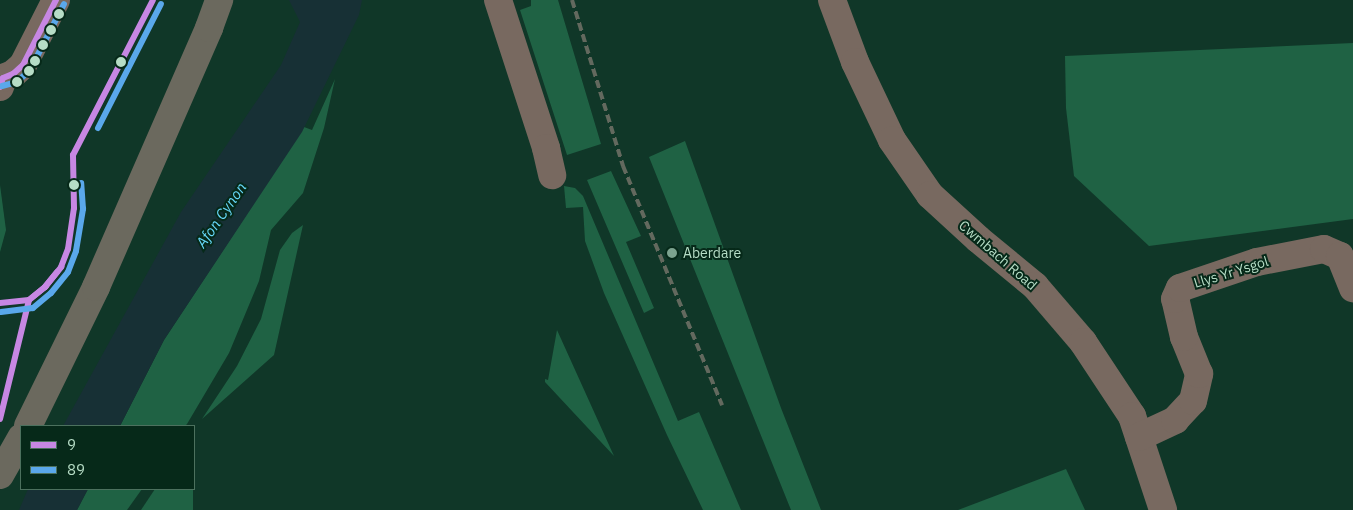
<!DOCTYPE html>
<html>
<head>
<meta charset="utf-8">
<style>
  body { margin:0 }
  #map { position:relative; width:1353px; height:510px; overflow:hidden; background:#103728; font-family:"IBM Plex Sans",sans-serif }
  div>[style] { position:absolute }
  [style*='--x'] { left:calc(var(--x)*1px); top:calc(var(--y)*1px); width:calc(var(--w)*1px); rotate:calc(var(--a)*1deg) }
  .green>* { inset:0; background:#1f6244 }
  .water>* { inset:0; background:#173035 }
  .minor>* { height:28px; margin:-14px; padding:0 14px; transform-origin:14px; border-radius:14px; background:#786960 }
  .major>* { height:28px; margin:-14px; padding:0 14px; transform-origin:14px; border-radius:14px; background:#6b695e }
  .rail>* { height:4px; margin-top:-2px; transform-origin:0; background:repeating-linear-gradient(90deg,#63695e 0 8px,transparent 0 12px) }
  .bus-1>* { height:6px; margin:-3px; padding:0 3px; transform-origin:3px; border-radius:3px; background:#c787e3 }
  .bus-2>* { height:6px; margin:-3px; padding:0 3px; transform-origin:3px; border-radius:3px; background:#5aa8eb }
  .dots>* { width:14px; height:14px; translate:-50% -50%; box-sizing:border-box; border:2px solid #062919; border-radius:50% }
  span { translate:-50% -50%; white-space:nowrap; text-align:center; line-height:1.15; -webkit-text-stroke:4px #062919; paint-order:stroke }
  .poi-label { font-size:14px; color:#b6ddc6 }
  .left { translate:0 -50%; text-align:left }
  .street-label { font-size:14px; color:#b6ddc6 }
  .water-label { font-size:15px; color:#67d8f9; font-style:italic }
  .legend { position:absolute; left:20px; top:425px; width:175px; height:65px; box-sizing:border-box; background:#062919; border:1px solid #4c715e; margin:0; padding:6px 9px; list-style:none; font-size:15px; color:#b6ddc6 }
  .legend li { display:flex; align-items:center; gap:10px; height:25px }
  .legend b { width:25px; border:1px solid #4c715e }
</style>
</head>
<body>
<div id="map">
  <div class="green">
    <div style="clip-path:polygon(531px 0,558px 0,601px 144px,567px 155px,520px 10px,531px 6px)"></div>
    <div style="clip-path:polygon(1353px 43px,1353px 219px,1149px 246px,1074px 176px,1066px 108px,1065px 56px)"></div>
    <div style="clip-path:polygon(335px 79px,324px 128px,303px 193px,271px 230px,259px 281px,229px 353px,187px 424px,185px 426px,120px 426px,164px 340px,304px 127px,312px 130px)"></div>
    <div style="clip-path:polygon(685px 141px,781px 408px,821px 510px,791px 510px,649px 157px)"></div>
    <div style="clip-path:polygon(611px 171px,641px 236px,626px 242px,654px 308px,644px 313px,587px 180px)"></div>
    <div style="clip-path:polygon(0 185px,6px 230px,0 252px)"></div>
    <div style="clip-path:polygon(564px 186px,575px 188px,583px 196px,678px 421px,699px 412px,741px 510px,703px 510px,667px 435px,604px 293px,585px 241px,583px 207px,566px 208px)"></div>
    <div style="clip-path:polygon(303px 225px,274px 355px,202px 419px,237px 366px,261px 319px,280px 250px,292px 233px)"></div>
    <div style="clip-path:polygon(557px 330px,614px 456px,545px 382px,545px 379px,548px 380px)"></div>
    <div style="clip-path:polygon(1066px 469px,1085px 510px,958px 510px)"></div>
    <div style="clip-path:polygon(88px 489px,142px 489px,127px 510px,77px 510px)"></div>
    <div style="clip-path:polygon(155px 489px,193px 489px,193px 510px,141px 510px)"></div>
  </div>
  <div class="water">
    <div style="clip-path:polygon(289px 0,362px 0,359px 15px,302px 132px,164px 340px,120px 426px,63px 426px,181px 212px,281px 65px,300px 22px)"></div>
    <div style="clip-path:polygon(28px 489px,88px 489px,77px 510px,19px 510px)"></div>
  </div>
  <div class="minor">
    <div style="--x:498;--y:0;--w:156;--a:72"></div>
    <div style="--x:546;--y:148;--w:28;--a:77"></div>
    <div style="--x:832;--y:0;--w:66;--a:69.6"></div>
    <div style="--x:855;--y:62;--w:86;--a:64.6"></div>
    <div style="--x:892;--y:140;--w:67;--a:55.4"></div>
    <div style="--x:930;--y:195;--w:65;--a:42.5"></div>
    <div style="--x:978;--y:239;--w:74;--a:39.5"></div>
    <div style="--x:1035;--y:286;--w:74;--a:49.4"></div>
    <div style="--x:1083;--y:342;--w:89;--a:56.5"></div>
    <div style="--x:1132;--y:416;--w:99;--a:71.7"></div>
    <div style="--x:0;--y:87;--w:9;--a:-72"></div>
    <div style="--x:3;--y:78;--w:11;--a:-22"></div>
    <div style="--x:13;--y:74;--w:13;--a:-42"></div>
    <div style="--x:23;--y:65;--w:73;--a:-63.1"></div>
    <div style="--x:1139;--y:437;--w:40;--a:-25"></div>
    <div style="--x:1175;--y:420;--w:26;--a:-47"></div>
    <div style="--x:1193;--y:401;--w:28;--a:-77"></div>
    <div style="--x:1199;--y:374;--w:40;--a:-112"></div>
    <div style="--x:1184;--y:337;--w:39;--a:-103"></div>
    <div style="--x:1175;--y:299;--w:12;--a:-66"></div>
    <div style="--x:1180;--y:288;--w:81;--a:-18.7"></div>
    <div style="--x:1257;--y:262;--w:68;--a:-11"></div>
    <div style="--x:1324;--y:249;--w:17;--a:24"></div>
    <div style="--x:1340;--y:256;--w:35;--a:68"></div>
  </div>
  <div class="major">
    <div style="--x:28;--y:426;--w:155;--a:-63.9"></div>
    <div style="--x:96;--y:287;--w:283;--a:-66.4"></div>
    <div style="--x:209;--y:28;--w:30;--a:-70"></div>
    <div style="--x:0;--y:475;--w:43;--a:-60.4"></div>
  </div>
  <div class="rail">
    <div style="--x:572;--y:0;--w:174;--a:72.9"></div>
    <div style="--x:623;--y:166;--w:259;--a:67.5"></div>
  </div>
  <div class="bus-1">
    <div style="--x:0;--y:87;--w:9;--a:-72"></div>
    <div style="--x:3;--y:78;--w:11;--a:-22"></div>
    <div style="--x:13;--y:74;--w:13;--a:-42"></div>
    <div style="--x:23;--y:65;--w:73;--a:-63.1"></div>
    <div style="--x:0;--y:303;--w:29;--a:-6"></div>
    <div style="--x:29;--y:300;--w:21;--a:-39"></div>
    <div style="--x:45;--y:287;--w:26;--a:-51"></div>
    <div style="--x:61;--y:267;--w:19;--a:-69"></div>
    <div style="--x:68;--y:249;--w:41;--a:-81.7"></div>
    <div style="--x:74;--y:208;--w:53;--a:-91.1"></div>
    <div style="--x:73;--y:155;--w:174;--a:-62.7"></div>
    <div style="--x:0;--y:419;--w:122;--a:-76.3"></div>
    <div style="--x:29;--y:300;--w:21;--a:-39"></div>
    <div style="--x:45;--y:287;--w:19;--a:-51"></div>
  </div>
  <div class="bus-2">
    <div style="--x:2;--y:86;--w:16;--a:-15"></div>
    <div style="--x:17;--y:82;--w:18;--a:-43"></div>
    <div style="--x:30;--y:70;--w:74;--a:-62.7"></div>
    <div style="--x:98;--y:128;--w:139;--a:-63.1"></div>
    <div style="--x:1;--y:312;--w:32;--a:-7"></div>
    <div style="--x:33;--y:308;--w:23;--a:-40"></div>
    <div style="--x:51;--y:293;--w:27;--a:-51"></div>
    <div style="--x:68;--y:272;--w:22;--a:-69"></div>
    <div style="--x:76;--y:251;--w:43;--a:-80.5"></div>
    <div style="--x:83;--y:209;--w:26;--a:-94"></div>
  </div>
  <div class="dots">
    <div style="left:59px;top:14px;background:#b6ddc6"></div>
    <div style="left:51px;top:30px;background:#b6ddc6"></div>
    <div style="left:43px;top:45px;background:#b6ddc6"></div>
    <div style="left:35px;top:61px;background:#b6ddc6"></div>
    <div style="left:121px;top:62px;background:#b6ddc6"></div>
    <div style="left:29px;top:71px;background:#b6ddc6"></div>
    <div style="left:17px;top:82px;background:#b6ddc6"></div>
    <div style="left:74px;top:185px;background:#b6ddc6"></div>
    <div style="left:672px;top:253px;background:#7ca38f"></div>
  </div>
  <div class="poi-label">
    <span class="left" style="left:683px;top:253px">Aberdare</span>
  </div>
  <div class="street-label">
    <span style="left:998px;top:255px;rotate:41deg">Cwmbach Road</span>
    <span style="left:1231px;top:272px;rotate:-17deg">Llys Yr Ysgol</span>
  </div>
  <div class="water-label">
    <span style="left:221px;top:215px;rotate:-55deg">Afon Cynon</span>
  </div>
  <ul class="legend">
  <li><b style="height:6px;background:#c787e3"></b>9</li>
  <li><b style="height:6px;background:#5aa8eb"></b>89</li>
  </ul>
</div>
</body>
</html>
